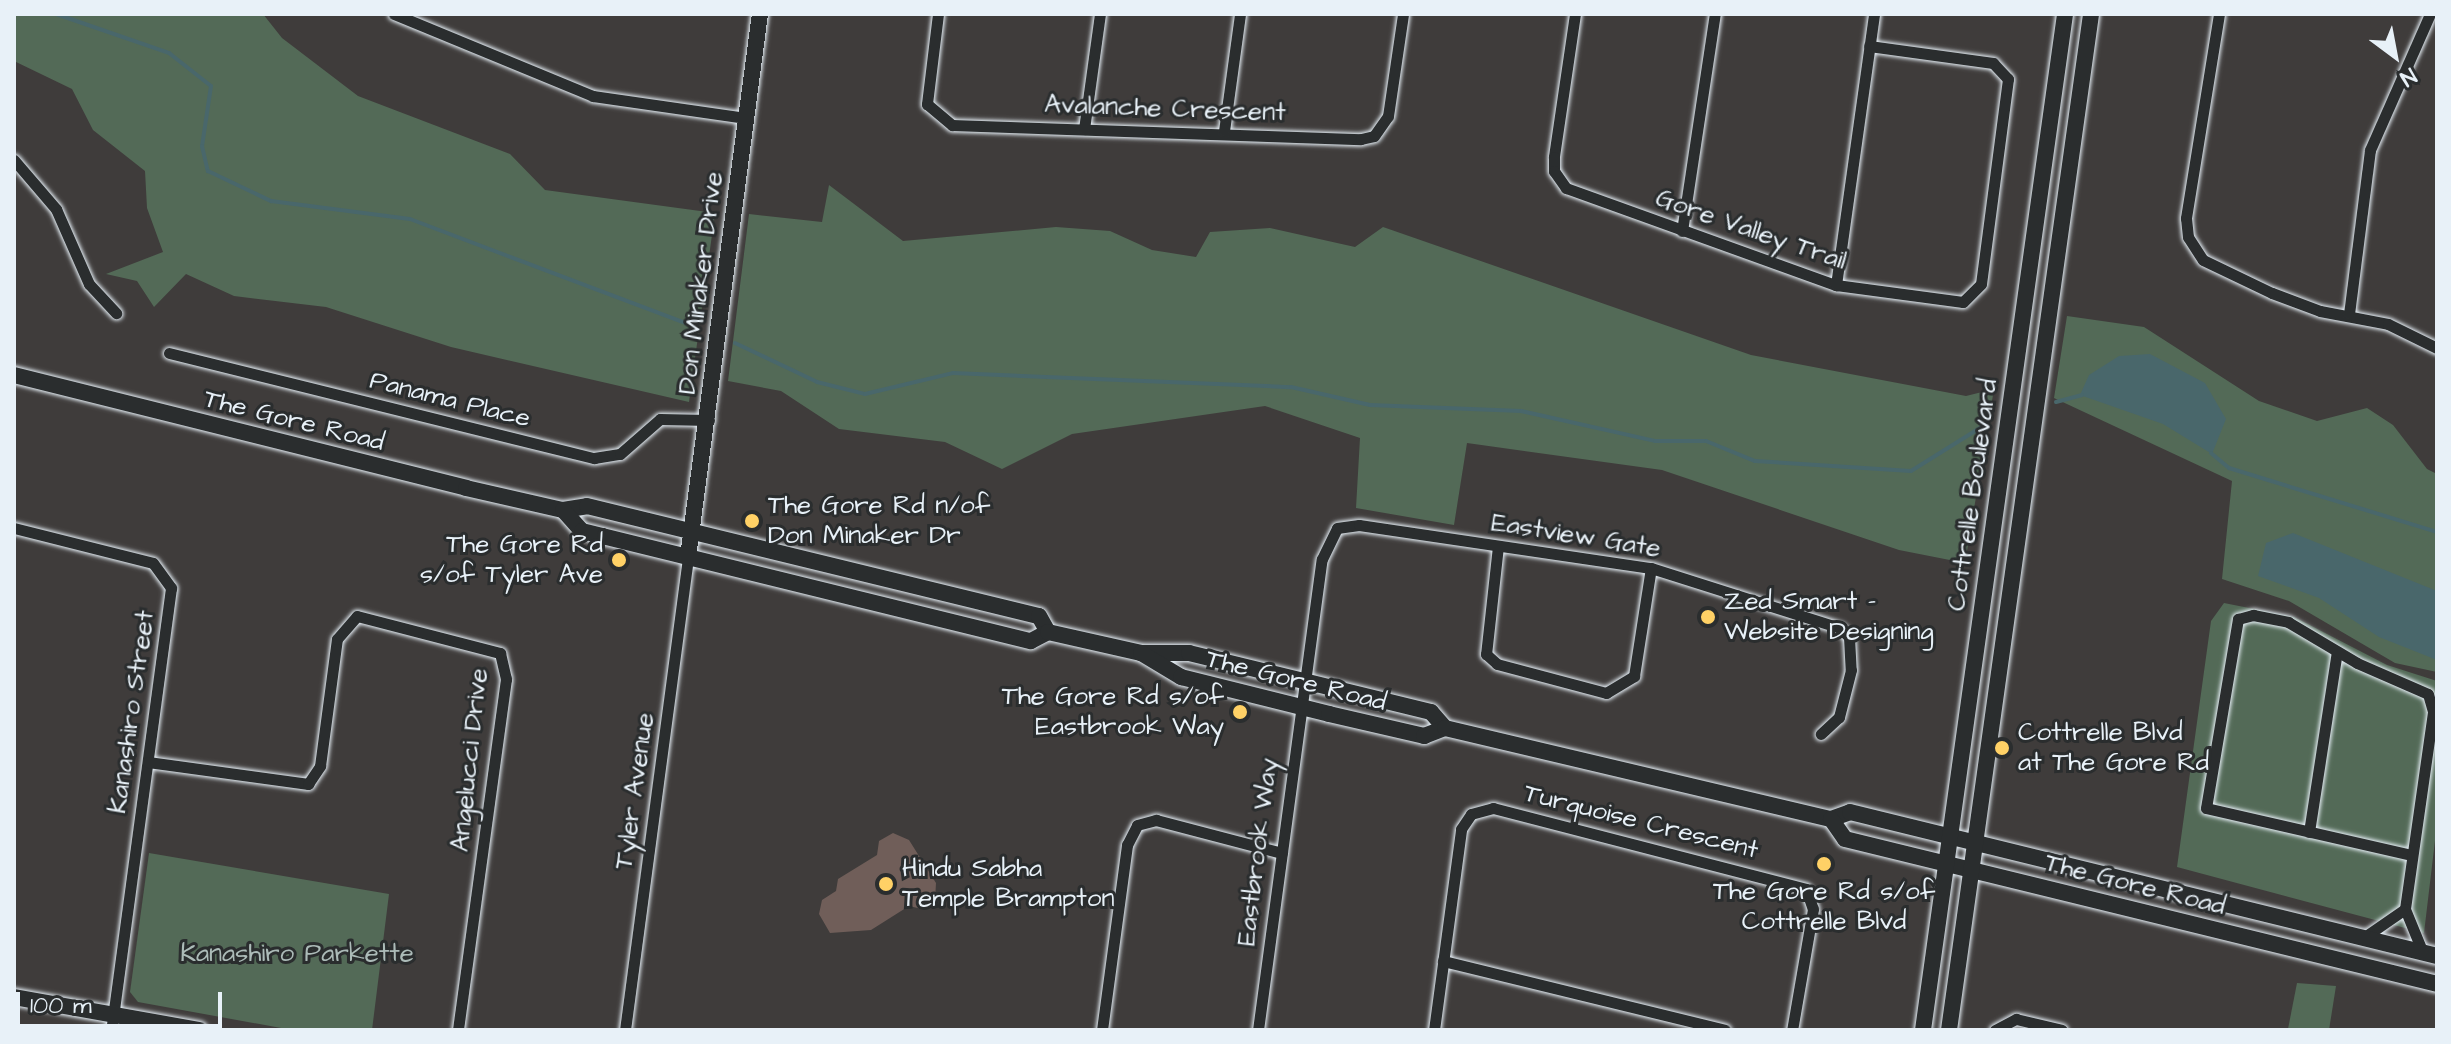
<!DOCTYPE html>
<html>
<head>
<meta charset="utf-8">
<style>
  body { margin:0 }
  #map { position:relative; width:2451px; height:1044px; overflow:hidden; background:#3f3c3b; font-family:"Architects Daughter",sans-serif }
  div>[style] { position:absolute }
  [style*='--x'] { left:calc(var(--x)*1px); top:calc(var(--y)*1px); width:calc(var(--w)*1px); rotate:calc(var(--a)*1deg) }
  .green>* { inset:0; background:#536a57 }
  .water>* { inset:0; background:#49676b }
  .stream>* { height:4px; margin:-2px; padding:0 2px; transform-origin:2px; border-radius:2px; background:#49676b }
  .building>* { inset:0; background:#705e59 }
  .roads { filter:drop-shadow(0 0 2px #e8f1f8) drop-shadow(0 0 2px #e8f1f8) }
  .street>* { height:11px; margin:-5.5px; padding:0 5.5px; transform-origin:5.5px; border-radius:5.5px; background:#2a2d2e }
  .secondary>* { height:16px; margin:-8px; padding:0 8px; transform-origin:8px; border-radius:8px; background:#2a2d2e }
  .dots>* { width:22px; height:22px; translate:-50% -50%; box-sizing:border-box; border:4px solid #2a2d2e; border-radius:50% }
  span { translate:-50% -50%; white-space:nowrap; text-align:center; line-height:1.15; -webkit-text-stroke:6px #2a2d2e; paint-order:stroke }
  .street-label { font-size:26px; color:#e8f1f8 }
  .poi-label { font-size:26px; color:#e8f1f8 }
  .left { translate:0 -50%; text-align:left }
  .right { translate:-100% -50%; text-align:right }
  .park-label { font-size:26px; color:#acbbb8 }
  .frame { position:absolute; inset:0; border:16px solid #e8f1f8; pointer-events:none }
  .north { position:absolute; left:2355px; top:16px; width:80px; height:80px; -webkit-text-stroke:6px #2a2d2e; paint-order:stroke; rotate:148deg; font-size:22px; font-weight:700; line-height:32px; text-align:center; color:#e8f1f8 }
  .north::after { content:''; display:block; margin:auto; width:28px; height:36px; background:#e8f1f8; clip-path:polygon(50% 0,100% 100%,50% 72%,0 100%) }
  .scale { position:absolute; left:16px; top:992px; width:206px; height:36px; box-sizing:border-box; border:4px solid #e8f1f8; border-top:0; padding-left:10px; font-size:24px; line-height:28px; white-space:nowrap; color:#e8f1f8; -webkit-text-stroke:6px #2a2d2e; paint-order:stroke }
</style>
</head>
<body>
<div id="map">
  <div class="green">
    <div style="clip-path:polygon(14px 14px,263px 14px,282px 38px,358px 96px,510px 154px,545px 190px,715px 213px,689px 402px,451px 347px,326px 307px,234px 296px,186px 274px,154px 307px,137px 281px,106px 274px,163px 252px,147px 208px,145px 171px,93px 130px,72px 89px,14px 61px)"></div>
    <div style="clip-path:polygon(829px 185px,903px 241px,1056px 227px,1110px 231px,1152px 250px,1196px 257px,1210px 232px,1270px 228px,1355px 247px,1383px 227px,1751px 355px,1966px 396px,1994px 389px,1965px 563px,1899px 550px,1662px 470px,1467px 443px,1454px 525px,1356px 508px,1360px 438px,1265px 406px,1072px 434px,1002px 469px,945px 442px,839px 429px,781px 391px,728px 381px,749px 214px,822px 222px)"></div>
    <div style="clip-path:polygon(2067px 316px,2144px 327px,2259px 401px,2317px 421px,2367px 408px,2393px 425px,2427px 469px,2437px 474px,2437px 672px,2395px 663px,2289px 601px,2222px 579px,2232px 481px,2054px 398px)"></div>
    <div style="clip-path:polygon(2224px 603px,2294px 617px,2387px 665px,2437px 681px,2437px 824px,2424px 933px,2177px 867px,2211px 621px)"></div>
    <div style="clip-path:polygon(149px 853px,389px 894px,372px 1030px,292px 1030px,138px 1002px,130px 992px)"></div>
    <div style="clip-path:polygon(2297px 983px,2336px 986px,2329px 1030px,2288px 1029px)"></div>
  </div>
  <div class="water">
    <div style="clip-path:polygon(2150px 354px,2205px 383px,2226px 419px,2212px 454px,2163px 424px,2080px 395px,2089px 375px,2119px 356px)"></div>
    <div style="clip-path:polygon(2293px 533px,2437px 591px,2437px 660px,2379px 637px,2319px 598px,2258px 576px,2266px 543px)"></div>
  </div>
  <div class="stream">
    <div style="--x:56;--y:14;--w:120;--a:19"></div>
    <div style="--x:169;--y:53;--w:53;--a:38.2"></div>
    <div style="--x:211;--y:86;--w:61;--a:98.5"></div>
    <div style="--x:202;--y:146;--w:26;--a:77"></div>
    <div style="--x:208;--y:171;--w:70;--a:25.5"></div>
    <div style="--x:271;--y:201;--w:140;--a:7.4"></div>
    <div style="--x:410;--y:219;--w:299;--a:20.7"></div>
    <div style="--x:735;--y:343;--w:91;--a:25.4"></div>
    <div style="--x:817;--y:382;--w:49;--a:14"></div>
    <div style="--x:865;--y:394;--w:90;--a:-13.4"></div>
    <div style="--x:953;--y:373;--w:338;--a:2.4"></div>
    <div style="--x:1291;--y:387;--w:81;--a:12.8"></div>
    <div style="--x:1370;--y:405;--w:151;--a:2.3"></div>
    <div style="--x:1521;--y:411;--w:137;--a:12.6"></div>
    <div style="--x:1655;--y:441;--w:51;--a:0"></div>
    <div style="--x:1706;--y:441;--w:53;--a:22.2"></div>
    <div style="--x:1755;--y:461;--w:156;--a:3.7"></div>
    <div style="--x:1911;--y:471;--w:85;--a:-32"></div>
    <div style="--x:2056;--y:402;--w:27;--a:-15"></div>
    <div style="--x:2211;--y:453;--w:23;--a:40"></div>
    <div style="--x:2229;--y:468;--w:218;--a:17.1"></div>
  </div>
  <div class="building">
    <div style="clip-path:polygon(893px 833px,909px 840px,936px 883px,935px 901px,922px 909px,909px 906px,871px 930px,830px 933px,819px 914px,822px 900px,836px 891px,838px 879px,877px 855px,879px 841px)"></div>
  </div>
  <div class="roads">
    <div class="street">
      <div style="--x:394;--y:14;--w:215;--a:22.4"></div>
      <div style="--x:593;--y:96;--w:154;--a:8.2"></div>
      <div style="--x:938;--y:14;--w:91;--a:97"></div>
      <div style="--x:927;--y:104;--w:33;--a:40"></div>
      <div style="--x:952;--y:125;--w:409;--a:2"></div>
      <div style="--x:1361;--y:139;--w:13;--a:-13"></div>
      <div style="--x:1374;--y:136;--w:24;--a:-55"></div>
      <div style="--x:1388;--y:116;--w:103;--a:-81.6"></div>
      <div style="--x:1575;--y:14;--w:145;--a:98.4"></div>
      <div style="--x:1554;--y:157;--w:14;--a:90"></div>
      <div style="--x:1554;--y:171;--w:21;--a:55"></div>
      <div style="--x:1566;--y:188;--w:287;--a:19.8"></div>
      <div style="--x:1836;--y:285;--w:128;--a:7.6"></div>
      <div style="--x:1963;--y:302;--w:25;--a:-45"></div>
      <div style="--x:1981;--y:284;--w:207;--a:-82.5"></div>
      <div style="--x:2008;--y:79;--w:22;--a:-133"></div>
      <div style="--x:1993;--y:63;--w:125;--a:-172.2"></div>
      <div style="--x:2219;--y:14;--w:207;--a:99.2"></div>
      <div style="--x:2186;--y:218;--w:19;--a:84"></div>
      <div style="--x:2188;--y:237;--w:27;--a:57"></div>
      <div style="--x:2203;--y:260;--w:76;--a:25.6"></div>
      <div style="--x:2272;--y:293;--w:51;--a:20.6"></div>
      <div style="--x:2320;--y:311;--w:69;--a:10.8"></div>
      <div style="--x:2388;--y:324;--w:55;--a:26.1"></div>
      <div style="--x:1084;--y:129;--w:116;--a:-82.1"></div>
      <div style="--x:1224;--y:131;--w:118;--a:-82.2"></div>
      <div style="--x:14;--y:160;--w:65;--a:49.4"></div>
      <div style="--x:56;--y:209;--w:82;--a:66.3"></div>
      <div style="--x:89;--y:284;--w:40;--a:47"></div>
      <div style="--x:1682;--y:231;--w:219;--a:-81.4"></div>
      <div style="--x:1836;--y:285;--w:274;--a:-82"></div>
      <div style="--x:2349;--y:314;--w:165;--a:-82.7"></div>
      <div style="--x:2370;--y:150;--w:149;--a:-66.2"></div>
      <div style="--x:169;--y:353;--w:438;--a:13.9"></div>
      <div style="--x:594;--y:458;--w:26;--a:-9"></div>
      <div style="--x:620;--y:454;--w:53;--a:-41.2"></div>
      <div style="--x:660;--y:419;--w:49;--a:1.2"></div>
      <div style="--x:14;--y:528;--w:143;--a:14.1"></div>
      <div style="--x:153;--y:563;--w:31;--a:54"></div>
      <div style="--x:171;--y:588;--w:446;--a:97.7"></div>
      <div style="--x:1498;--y:546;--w:109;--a:96.3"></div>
      <div style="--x:1486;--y:654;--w:15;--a:42"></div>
      <div style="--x:1497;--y:664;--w:113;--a:14.9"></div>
      <div style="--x:1606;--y:693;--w:33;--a:-31"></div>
      <div style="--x:1634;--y:676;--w:109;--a:-81.1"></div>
      <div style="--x:148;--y:762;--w:162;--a:7.8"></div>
      <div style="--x:308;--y:784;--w:22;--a:-56"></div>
      <div style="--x:320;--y:766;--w:128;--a:-82.4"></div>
      <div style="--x:337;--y:639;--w:30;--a:-49"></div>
      <div style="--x:357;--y:616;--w:148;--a:14.5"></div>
      <div style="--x:500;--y:653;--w:27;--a:77"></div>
      <div style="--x:506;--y:679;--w:354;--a:97.8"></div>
      <div style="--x:2309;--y:832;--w:182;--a:-81.2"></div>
      <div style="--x:2411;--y:855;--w:210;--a:-167.1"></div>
      <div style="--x:2206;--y:808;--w:192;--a:-80.4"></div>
      <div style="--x:2238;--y:619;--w:16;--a:-15"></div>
      <div style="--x:2253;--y:615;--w:36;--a:11"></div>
      <div style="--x:2288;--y:622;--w:80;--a:30.7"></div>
      <div style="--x:2357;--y:663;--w:77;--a:23.6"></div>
      <div style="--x:2428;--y:694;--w:19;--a:74"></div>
      <div style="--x:2433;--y:712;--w:199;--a:98.1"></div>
      <div style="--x:2405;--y:909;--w:48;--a:67.8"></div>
      <div style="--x:2363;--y:938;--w:51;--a:-34.6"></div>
      <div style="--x:1443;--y:961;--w:290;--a:13.7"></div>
      <div style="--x:625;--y:1030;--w:477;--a:-82.4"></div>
      <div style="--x:1102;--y:1030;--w:187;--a:-82.3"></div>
      <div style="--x:1127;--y:845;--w:22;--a:-63"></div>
      <div style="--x:1137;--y:825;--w:20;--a:-15"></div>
      <div style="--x:1156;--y:820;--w:130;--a:14.7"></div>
      <div style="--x:1258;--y:1030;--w:475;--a:-82.3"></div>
      <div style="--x:1322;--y:559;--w:34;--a:-64"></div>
      <div style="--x:1337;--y:528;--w:22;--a:-8"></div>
      <div style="--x:1359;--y:525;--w:295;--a:8.4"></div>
      <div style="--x:1651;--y:568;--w:198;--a:17.6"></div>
      <div style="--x:1840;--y:628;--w:13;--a:45"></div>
      <div style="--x:1849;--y:637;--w:33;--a:87"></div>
      <div style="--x:1851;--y:670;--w:49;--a:104.3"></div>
      <div style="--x:1839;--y:717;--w:25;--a:137"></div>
      <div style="--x:1434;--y:1030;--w:203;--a:-82.3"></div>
      <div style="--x:1461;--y:829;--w:18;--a:-56"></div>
      <div style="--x:1471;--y:814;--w:23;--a:-15"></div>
      <div style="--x:1493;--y:808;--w:323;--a:14.5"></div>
      <div style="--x:1806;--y:889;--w:21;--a:71"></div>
      <div style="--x:1813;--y:909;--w:123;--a:99.8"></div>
      <div style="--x:1995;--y:1030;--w:24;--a:-28"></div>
      <div style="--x:2016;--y:1019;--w:47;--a:13.4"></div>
    </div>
    <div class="secondary">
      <div style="--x:14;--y:375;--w:466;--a:14"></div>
      <div style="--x:466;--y:488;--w:99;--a:12.8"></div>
      <div style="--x:563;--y:510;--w:24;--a:-9"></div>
      <div style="--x:587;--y:506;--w:465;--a:13.7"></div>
      <div style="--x:1039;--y:616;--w:18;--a:61"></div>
      <div style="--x:563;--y:510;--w:28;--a:48"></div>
      <div style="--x:582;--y:531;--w:462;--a:13.8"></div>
      <div style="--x:1031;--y:641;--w:19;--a:-28"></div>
      <div style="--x:1048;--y:632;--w:95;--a:12.7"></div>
      <div style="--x:1141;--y:653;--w:48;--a:0"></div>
      <div style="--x:1189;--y:653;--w:249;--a:13.7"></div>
      <div style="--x:1431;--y:712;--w:21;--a:49"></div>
      <div style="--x:688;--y:557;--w:548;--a:-82.45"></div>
      <div style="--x:1141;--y:653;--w:47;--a:31"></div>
      <div style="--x:1181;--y:677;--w:153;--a:14"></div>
      <div style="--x:1329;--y:714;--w:98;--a:13"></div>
      <div style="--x:1424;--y:736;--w:22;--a:-21"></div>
      <div style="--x:1445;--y:728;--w:397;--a:13.3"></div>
      <div style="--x:1831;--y:819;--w:20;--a:-20"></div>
      <div style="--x:1850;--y:812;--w:604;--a:13.78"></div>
      <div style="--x:1831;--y:819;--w:24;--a:55"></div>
      <div style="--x:1845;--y:839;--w:609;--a:13.76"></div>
      <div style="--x:14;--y:997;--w:188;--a:10.1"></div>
      <div style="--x:1923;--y:1030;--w:1026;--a:-82.04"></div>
      <div style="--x:1949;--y:1030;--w:1026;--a:-82.04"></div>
    </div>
  </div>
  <div class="dots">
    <div style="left:752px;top:521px;background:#ffd166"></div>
    <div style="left:619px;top:560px;background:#ffd166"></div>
    <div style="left:1708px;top:617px;background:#ffd166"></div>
    <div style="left:1240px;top:712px;background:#ffd166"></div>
    <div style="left:2002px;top:748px;background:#ffd166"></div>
    <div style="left:1824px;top:864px;background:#ffd166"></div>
    <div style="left:886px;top:884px;background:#ffd166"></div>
  </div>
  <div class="street-label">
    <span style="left:1165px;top:109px;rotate:2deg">Avalanche Crescent</span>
    <span style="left:1751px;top:230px;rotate:19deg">Gore Valley Trail</span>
    <span style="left:701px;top:283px;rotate:-83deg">Don Minaker Drive</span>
    <span style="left:450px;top:400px;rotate:14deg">Panama Place</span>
    <span style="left:294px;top:421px;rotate:14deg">The Gore Road</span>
    <span style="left:1973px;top:495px;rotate:-82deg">Cottrelle Boulevard</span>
    <span style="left:1576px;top:536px;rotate:9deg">Eastview Gate</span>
    <span style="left:1296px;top:681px;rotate:14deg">The Gore Road</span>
    <span style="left:132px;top:712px;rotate:-82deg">Kanashiro Street</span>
    <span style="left:470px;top:760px;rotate:-84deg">Angelucci Drive</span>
    <span style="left:635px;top:791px;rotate:-82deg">Tyler Avenue</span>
    <span style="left:1641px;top:822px;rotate:14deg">Turquoise Crescent</span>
    <span style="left:1258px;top:852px;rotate:-83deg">Eastbrook Way</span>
    <span style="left:2135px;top:885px;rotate:14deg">The Gore Road</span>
  </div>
  <div class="poi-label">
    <span class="left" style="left:768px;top:521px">The Gore Rd n/of<br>Don Minaker Dr</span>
    <span class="right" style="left:603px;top:560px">The Gore Rd<br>s/of Tyler Ave</span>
    <span class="left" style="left:1724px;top:617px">Zed Smart -<br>Website Designing</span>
    <span class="right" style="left:1224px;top:712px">The Gore Rd s/of<br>Eastbrook Way</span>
    <span class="left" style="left:2018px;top:748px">Cottrelle Blvd<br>at The Gore Rd</span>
    <span class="left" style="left:902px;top:884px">Hindu Sabha<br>Temple Brampton</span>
    <span style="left:1824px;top:907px">The Gore Rd s/of<br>Cottrelle Blvd</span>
  </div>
  <div class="park-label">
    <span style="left:297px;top:954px">Kanashiro Parkette</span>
  </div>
  <div class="frame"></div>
  <div class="north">N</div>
  <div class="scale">100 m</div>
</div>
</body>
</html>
